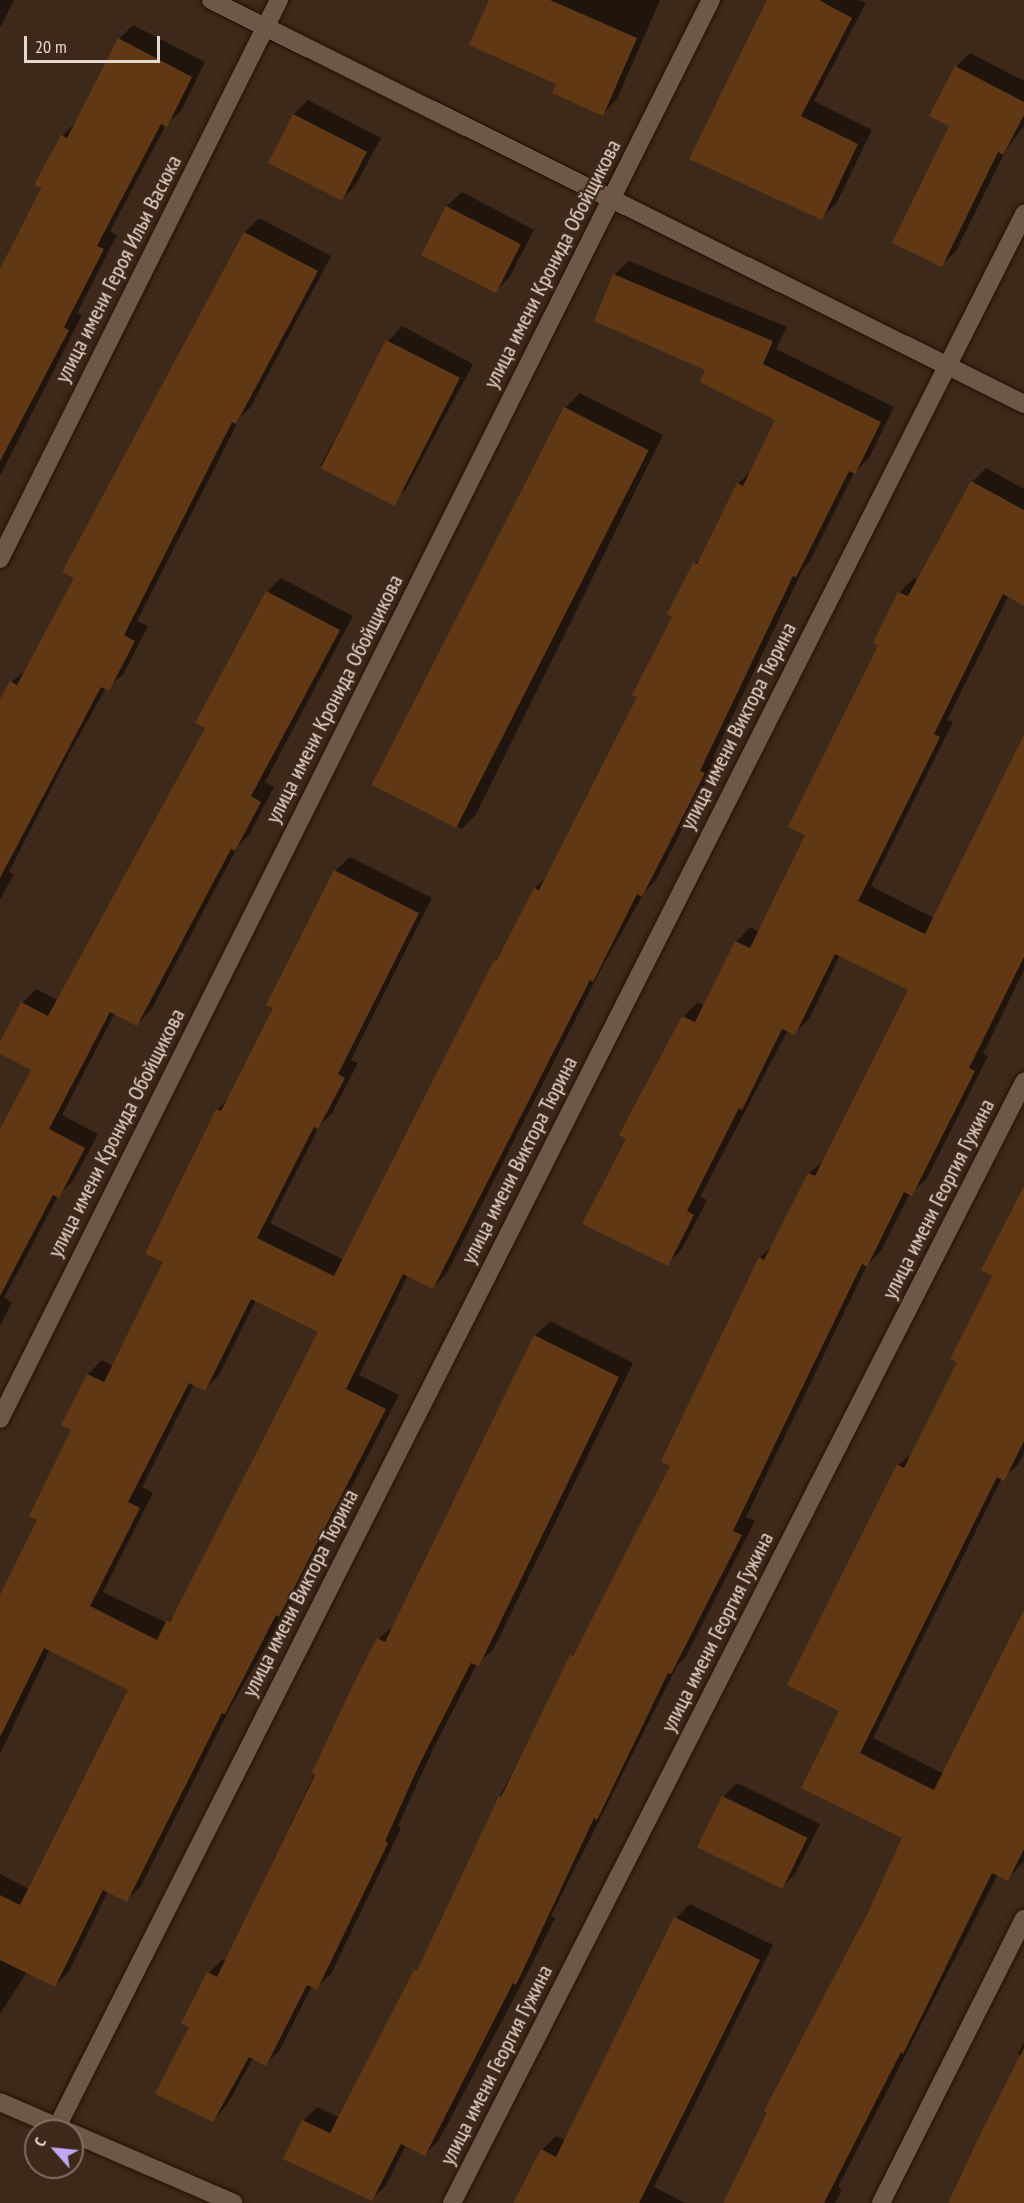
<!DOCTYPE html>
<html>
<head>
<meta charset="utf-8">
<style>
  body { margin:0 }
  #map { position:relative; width:1024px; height:2203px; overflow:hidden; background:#3d2919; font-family:"PT Sans Narrow",sans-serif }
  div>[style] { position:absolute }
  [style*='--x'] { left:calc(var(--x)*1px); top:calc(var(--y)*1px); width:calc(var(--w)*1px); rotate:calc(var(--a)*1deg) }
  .shadow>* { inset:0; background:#0007 }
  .building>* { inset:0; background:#613814; transform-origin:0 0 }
  .roads { filter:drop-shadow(0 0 2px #231103) drop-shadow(0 0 2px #231103) }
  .minor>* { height:18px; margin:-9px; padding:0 9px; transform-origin:9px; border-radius:9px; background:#6e5746 }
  span { translate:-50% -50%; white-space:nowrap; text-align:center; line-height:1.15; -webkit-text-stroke:4.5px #3d2919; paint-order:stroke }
  .street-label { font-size:22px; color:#e5d8ce }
  .north { position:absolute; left:24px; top:2119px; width:60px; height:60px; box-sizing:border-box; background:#3d2919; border:2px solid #806f61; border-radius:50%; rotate:297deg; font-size:16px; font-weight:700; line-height:24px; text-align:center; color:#e5d8ce }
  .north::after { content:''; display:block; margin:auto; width:21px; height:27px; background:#bfa9f4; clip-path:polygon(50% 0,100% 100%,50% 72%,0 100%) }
  .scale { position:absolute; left:24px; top:36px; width:136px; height:27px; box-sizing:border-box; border:3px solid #e5d8ce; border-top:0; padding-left:8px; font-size:18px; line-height:21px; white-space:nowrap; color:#e5d8ce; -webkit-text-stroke:4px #3d2919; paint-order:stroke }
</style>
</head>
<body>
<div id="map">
  <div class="shadow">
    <div style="clip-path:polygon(0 0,14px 0,0 28px)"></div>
    <div style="clip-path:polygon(491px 0,660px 0,617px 99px,603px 114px,558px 83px)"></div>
    <div style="clip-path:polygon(769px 0,859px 0,866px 3px,814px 101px,872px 130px,836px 204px,821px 218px)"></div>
    <div style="clip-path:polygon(133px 25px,205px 62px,181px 111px,166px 125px,110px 231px,117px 235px,77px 313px,82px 315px,0 476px,0 285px,62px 136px,76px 122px,119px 39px)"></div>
    <div style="clip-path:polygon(970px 53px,1024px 81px,1024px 126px,1006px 150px,956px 251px,942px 265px,956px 67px)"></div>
    <div style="clip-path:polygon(308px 100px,381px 138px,355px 186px,341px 200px,270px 163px,294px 114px)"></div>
    <div style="clip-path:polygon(462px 192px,534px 230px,509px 278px,494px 292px,422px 254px,447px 206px)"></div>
    <div style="clip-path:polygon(259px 218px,331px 256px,250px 408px,241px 416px,137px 621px,148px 626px,123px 675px,106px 688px,70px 752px,9px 872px,14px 874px,0 900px,0 702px,11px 682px,28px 669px,76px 578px,64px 571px,245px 232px)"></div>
    <div style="clip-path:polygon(evenodd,629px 261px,787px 327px,776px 349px,894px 407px,869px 458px,854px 473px,810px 561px,803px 569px,713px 757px,718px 759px,656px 880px,644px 893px,599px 973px,447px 1273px,433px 1288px,408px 1275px,359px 1375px,399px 1395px,293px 1601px,231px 1706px,141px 1886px,127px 1900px,108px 1891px,69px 1971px,55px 1986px,27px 1972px,0 2014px,0 1874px,29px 1889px,130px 1689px,50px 1649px,0 1754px,0 1598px,39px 1520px,73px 1430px,63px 1424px,88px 1374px,102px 1360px,113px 1366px,165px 1262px,217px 1110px,229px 1098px,275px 1007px,335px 871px,350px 857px,432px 898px,351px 1060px,358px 1063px,332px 1113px,320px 1125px,270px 1223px,344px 1260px,495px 961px,535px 888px,547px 876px,639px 697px,695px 564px,702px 556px,738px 484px,753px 469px,777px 419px,707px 369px,614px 275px,629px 261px,256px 1300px,320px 1332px,176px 1613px,167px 1623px,103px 1592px,153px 1493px,142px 1487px,194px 1384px,205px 1389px,219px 1375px,256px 1300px)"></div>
    <div style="clip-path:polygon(402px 326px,473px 364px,406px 489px,392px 503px,320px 466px,388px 341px)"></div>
    <div style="clip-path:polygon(580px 393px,663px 435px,476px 814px,462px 829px,379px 788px,565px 408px)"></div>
    <div style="clip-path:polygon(986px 468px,1024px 489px,1024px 604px,1009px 595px,947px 720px,953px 722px,871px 886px,934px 918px,1024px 774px,1024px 970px,983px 1054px,988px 1056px,926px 1180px,910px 1193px,881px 1251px,867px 1265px,746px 1517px,755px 1521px,685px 1658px,677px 1666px,551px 1916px,555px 1918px,530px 1968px,439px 2140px,425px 2154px,406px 2145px,386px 2185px,372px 2199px,303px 2121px,317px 2107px,339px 2117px,422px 1963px,500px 1796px,672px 1465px,760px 1258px,774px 1244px,809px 1173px,825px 1160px,910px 990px,840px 955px,809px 1019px,794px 1033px,788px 1030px,700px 1197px,707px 1200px,681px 1250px,667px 1264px,628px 1138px,621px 1135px,684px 1016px,698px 1002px,705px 1006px,736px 942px,750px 927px,759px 932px,807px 834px,880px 645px,875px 643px,900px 592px,914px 578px,919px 580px,972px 482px)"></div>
    <div style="clip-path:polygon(281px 578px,353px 616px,265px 782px,274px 787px,249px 835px,238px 846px,151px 1010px,137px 1024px,115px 1013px,62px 1115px,98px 1134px,73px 1181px,58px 1196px,4px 1298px,12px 1302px,0 1326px,0 1132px,33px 1070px,0 1053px,0 1045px,22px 1003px,36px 989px,58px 1000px,207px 727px,267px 592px)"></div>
    <div style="clip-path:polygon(1024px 1201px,1024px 1453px,1018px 1465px,1002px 1478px,873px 1738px,944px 1774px,1024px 1615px,1024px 1861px,1008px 1879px,998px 1874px,838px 2187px,842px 2189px,835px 2203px,724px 2203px,904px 1838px,803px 1787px,841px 1710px,898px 1465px,914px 1452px,959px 1362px)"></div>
    <div style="clip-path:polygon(550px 1321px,633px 1363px,493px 1650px,477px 1664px,434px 1747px,398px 1826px,401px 1828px,331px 1974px,316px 1988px,312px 1986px,280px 2050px,266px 2064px,253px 2058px,227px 2105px,213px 2120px,191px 2027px,208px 1973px,223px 1959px,226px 1961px,378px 1639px,394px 1626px,535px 1336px)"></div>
    <div style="clip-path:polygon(737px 1783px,820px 1824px,795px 1874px,781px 1888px,723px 1797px)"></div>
    <div style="clip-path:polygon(690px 1904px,773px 1945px,654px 2187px,685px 2203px,514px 2203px,542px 2150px,556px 2136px,566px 2141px,676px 1918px)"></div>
    <div style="clip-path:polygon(1024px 2042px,1024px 2203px,949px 2203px,1022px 2056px,1018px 2054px)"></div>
  </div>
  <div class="building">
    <div style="clip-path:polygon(489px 0,550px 0,637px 38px,603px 116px,552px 93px,556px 84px,469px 45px)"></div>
    <div style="clip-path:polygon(767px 0,819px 0,852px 18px,801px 116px,858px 144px,822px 220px,689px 159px)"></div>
    <div style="clip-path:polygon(118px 38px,192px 77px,167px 127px,161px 124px,97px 246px,104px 249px,64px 327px,69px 330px,0 461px,0 269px,41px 188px,34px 185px,61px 135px,67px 138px)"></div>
    <div style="clip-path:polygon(955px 66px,1024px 102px,1024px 115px,1003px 155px,998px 152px,942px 267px,892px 243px,949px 126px,929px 116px)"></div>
    <div style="left:293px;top:114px;width:83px;height:55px;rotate:27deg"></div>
    <div style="left:446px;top:206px;width:84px;height:55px;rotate:27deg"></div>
    <div style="clip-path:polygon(244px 232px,318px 271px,236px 424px,232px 422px,124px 635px,135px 641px,109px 691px,101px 687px,0 878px,0 699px,10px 681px,17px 685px,74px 578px,62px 572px)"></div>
    <div style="clip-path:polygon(evenodd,613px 274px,773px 341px,763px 364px,881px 422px,855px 474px,849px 471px,796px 577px,793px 576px,700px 771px,705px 773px,642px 897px,637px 894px,593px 982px,590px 980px,433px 1289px,403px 1274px,346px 1389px,386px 1409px,279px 1617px,276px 1615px,225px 1714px,222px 1713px,127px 1902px,103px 1890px,55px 1987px,0 1960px,0 1895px,20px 1905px,128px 1690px,44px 1648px,0 1737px,0 1595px,37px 1520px,29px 1516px,71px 1430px,61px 1425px,87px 1374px,104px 1382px,163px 1262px,145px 1254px,216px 1109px,221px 1111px,273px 1008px,266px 1005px,334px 870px,419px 913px,338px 1074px,345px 1078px,318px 1129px,314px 1127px,257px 1238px,334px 1276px,494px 960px,496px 961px,534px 888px,539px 890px,637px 697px,632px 695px,672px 617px,667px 614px,693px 563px,697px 564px,737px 483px,743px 486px,775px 420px,700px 382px,705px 370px,594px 321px,613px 274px,251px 1299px,318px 1332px,170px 1622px,167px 1620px,157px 1640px,90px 1606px,140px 1508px,128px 1502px,189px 1383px,205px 1391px,251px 1299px)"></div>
    <div style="left:386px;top:340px;width:83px;height:144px;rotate:27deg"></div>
    <div style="left:564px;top:407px;width:95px;height:424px;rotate:27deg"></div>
    <div style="clip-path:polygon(971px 481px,1024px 510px,1024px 606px,1003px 594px,934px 734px,940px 737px,858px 901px,925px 934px,1024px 735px,1024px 957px,969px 1068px,975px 1071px,912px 1196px,904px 1192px,867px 1267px,862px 1264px,733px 1531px,742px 1535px,671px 1674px,668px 1673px,597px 1820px,594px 1818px,516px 1985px,513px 1983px,425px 2156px,401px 2144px,372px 2201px,283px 2159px,302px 2120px,330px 2133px,414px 1970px,417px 1971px,499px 1796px,501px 1797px,570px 1655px,573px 1656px,670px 1466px,661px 1461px,759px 1257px,764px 1260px,808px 1173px,815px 1176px,908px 990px,835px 954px,795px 1035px,782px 1029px,742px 1110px,739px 1108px,687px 1211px,694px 1215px,668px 1266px,582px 1224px,626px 1139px,619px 1135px,682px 1016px,695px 1022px,735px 941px,750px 948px,805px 835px,788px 827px,878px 646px,873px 643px,898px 592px,908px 596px)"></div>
    <div style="clip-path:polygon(266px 591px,340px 630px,251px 796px,261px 802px,235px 851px,231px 849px,137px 1026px,110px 1012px,49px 1129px,85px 1148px,59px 1198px,53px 1195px,0 1296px,0 1129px,31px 1070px,0 1054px,0 1042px,21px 1002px,48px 1016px,205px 728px,195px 723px)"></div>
    <div style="clip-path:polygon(1024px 1186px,1024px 1441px,1004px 1481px,997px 1477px,860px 1753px,934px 1790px,1024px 1610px,1024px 1849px,1008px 1881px,992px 1873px,903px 2054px,901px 2052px,824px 2203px,723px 2203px,767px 2113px,764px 2111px,868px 1912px,902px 1838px,801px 1788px,839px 1711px,787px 1685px,897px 1464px,904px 1468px,957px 1362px,950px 1359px,992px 1276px,981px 1270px)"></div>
    <div style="clip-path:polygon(534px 1335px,619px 1377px,479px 1666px,471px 1663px,420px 1763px,385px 1841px,388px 1843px,317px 1990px,307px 1985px,266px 2066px,249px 2057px,213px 2122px,155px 2094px,189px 2027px,181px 2023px,207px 1972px,217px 1977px,315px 1775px,312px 1773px,351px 1689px,377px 1638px,385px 1642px)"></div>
    <div style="left:722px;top:1796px;width:95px;height:57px;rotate:26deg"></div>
    <div style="clip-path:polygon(674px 1917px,760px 1960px,639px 2203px,513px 2203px,541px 2149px,556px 2157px)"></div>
    <div style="clip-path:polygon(1024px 2048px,1024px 2203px,948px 2203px,978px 2139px)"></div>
  </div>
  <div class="roads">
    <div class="minor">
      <div style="--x:211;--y:0;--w:908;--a:26.42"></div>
      <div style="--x:0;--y:559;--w:625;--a:-63.48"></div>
      <div style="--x:0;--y:1419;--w:1587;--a:-63.39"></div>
      <div style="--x:0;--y:2102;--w:73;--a:23.4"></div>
      <div style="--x:57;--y:2127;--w:2144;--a:-63.18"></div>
      <div style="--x:72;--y:2133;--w:176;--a:23.4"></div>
      <div style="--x:452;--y:2203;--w:1259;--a:-62.97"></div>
      <div style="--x:881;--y:2203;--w:318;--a:-63.3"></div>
    </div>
  </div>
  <div class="street-label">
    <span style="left:552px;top:264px;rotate:-63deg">улица имени Кронида Обойщикова</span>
    <span style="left:118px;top:269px;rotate:-63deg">улица имени Героя Ильи Васюка</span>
    <span style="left:334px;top:699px;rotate:-63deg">улица имени Кронида Обойщикова</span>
    <span style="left:738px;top:726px;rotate:-63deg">улица имени Виктора Тюрина</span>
    <span style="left:116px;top:1133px;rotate:-63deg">улица имени Кронида Обойщикова</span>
    <span style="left:519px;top:1160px;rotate:-63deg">улица имени Виктора Тюрина</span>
    <span style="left:938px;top:1199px;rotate:-63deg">улица имени Георгия Гужина</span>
    <span style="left:300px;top:1593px;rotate:-63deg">улица имени Виктора Тюрина</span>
    <span style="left:717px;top:1632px;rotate:-63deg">улица имени Георгия Гужина</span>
    <span style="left:496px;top:2065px;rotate:-63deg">улица имени Георгия Гужина</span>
  </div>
  <div class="north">С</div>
  <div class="scale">20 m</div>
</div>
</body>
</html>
